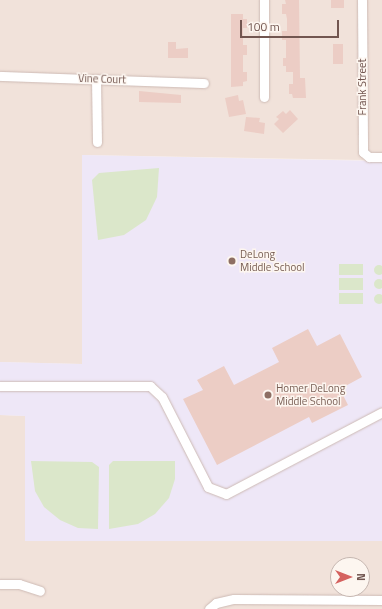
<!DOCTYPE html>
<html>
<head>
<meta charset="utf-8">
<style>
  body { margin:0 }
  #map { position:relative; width:382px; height:609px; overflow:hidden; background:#faf1ea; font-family:"Titillium Web",sans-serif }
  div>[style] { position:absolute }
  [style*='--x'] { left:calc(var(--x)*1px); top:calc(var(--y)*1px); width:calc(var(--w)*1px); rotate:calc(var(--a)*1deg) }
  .residential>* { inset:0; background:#f1e2da }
  .education>* { inset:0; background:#eee7f7 }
  .green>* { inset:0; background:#dbe7ca; transform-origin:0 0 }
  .round { border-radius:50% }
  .building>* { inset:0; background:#eccdc5; transform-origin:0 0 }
  .roads { filter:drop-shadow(0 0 1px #cdbab4) drop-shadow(0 0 1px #cdbab4) }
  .minor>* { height:9px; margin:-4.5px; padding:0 4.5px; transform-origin:4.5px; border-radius:4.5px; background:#fff }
  .dots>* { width:11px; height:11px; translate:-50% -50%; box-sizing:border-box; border:2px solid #fdf6f0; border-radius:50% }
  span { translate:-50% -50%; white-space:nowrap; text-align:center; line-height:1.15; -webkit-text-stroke:3px #fdf6f0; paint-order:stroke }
  .street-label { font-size:11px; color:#725650 }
  .education-label { font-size:11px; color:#785e54 }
  .left { translate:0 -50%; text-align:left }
  .north { position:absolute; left:330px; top:557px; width:40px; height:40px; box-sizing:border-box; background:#fdf6f0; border:1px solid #c5b6b0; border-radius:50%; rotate:90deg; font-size:11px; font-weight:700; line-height:16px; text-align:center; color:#725650 }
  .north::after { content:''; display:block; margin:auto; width:14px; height:18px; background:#d5625f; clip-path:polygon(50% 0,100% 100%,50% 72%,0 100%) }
  .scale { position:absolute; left:240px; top:20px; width:99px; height:18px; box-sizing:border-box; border:2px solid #725650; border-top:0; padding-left:5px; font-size:12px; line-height:14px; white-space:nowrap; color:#725650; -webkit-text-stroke:3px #fdf6f0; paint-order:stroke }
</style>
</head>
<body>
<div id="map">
  <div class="residential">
    <div style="clip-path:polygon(0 0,382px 0,382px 154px,367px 151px,366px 135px,358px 135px,358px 150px,364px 160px,83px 155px,82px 364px,0 362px)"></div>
    <div style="clip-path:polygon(evenodd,0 415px,25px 416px,25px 541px,382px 541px,382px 609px,0 609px,0 415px,338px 565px,362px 565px,362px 589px,338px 589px,338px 565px)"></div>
  </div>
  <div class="education">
    <div style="clip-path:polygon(82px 155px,382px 161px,382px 541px,25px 541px,25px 416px,0 415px,0 362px,82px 364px)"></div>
  </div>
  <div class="green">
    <div style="clip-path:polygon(159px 168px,157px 197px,146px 220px,124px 235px,98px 240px,92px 180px,99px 173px)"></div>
    <div style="left:339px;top:264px;width:24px;height:11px"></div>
    <div class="round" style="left:374px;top:265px;width:10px;height:10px"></div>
    <div style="left:339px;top:278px;width:24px;height:12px"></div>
    <div class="round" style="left:374px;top:279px;width:10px;height:10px"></div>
    <div style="left:339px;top:293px;width:24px;height:11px"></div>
    <div class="round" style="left:374px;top:294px;width:10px;height:10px"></div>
    <div style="clip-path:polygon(31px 461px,92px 462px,99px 467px,98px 529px,78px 528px,60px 520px,44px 507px,35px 491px)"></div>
    <div style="clip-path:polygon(113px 461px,175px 461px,175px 479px,169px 498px,155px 514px,138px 524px,109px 529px,109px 465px)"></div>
  </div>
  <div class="building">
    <div style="clip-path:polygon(285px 0,299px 0,300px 78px,305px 78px,306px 98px,293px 98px,292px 94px,289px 94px,289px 84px,293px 84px,293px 72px,286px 72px,286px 66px,283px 66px,283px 58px,286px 58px,286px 40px,282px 40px,282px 31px,287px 31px,287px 19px,286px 14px,282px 14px,282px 4px,286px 4px)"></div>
    <div style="left:331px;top:0;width:13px;height:8px"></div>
    <div style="clip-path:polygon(231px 14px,243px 14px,243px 19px,247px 19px,247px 28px,243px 28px,243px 45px,247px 45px,247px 55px,243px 55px,243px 72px,247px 72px,247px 81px,243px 82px,243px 86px,231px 87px)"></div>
    <div style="clip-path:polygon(168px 42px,176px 42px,176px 49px,188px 48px,188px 58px,168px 58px)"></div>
    <div style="left:333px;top:44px;width:10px;height:20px"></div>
    <div style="clip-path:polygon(139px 91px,181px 95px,181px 103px,139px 102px)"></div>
    <div style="clip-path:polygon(238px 95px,239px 101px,243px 100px,246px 114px,229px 117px,225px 98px)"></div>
    <div style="clip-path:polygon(290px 110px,298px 119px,283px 133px,274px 124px,279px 119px,276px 117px,283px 111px,286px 114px)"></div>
    <div style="clip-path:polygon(246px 117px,260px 118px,259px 122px,265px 123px,264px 134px,244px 131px)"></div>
    <div style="clip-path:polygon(308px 329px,317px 346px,340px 334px,362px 377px,340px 389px,348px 405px,312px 423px,309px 417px,217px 465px,183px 399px,203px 390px,197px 380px,224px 366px,234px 385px,279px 362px,272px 348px)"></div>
  </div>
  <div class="roads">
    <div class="minor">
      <div style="--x:362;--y:0;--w:152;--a:89.6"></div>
      <div style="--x:363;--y:152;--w:8;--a:40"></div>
      <div style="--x:369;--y:157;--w:13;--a:0"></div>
      <div style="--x:0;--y:76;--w:204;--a:2"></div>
      <div style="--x:96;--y:79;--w:63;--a:89.1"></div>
      <div style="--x:264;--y:97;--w:97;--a:-90"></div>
      <div style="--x:0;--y:386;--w:150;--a:0"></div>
      <div style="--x:150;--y:386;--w:16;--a:43"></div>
      <div style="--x:162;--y:397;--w:101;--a:62.9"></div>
      <div style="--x:208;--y:487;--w:19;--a:21"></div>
      <div style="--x:226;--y:494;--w:176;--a:-27.7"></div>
      <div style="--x:0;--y:584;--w:19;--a:0"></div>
      <div style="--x:19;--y:584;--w:22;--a:18"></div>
      <div style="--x:209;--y:609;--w:9;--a:-41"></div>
      <div style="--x:216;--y:603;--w:18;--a:-13"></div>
      <div style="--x:234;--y:599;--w:148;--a:0.4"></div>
    </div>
  </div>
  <div class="dots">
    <div style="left:232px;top:261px;background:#8d6e63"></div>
    <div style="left:268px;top:395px;background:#8d6e63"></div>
  </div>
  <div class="street-label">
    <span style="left:102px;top:79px;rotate:2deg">Vine Court</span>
    <span style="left:362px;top:87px;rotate:-90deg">Frank Street</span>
  </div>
  <div class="education-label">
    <span class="left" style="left:240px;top:261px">DeLong<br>Middle School</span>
    <span class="left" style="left:276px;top:395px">Homer DeLong<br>Middle School</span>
  </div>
  <div class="north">N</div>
  <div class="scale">100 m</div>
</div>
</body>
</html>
